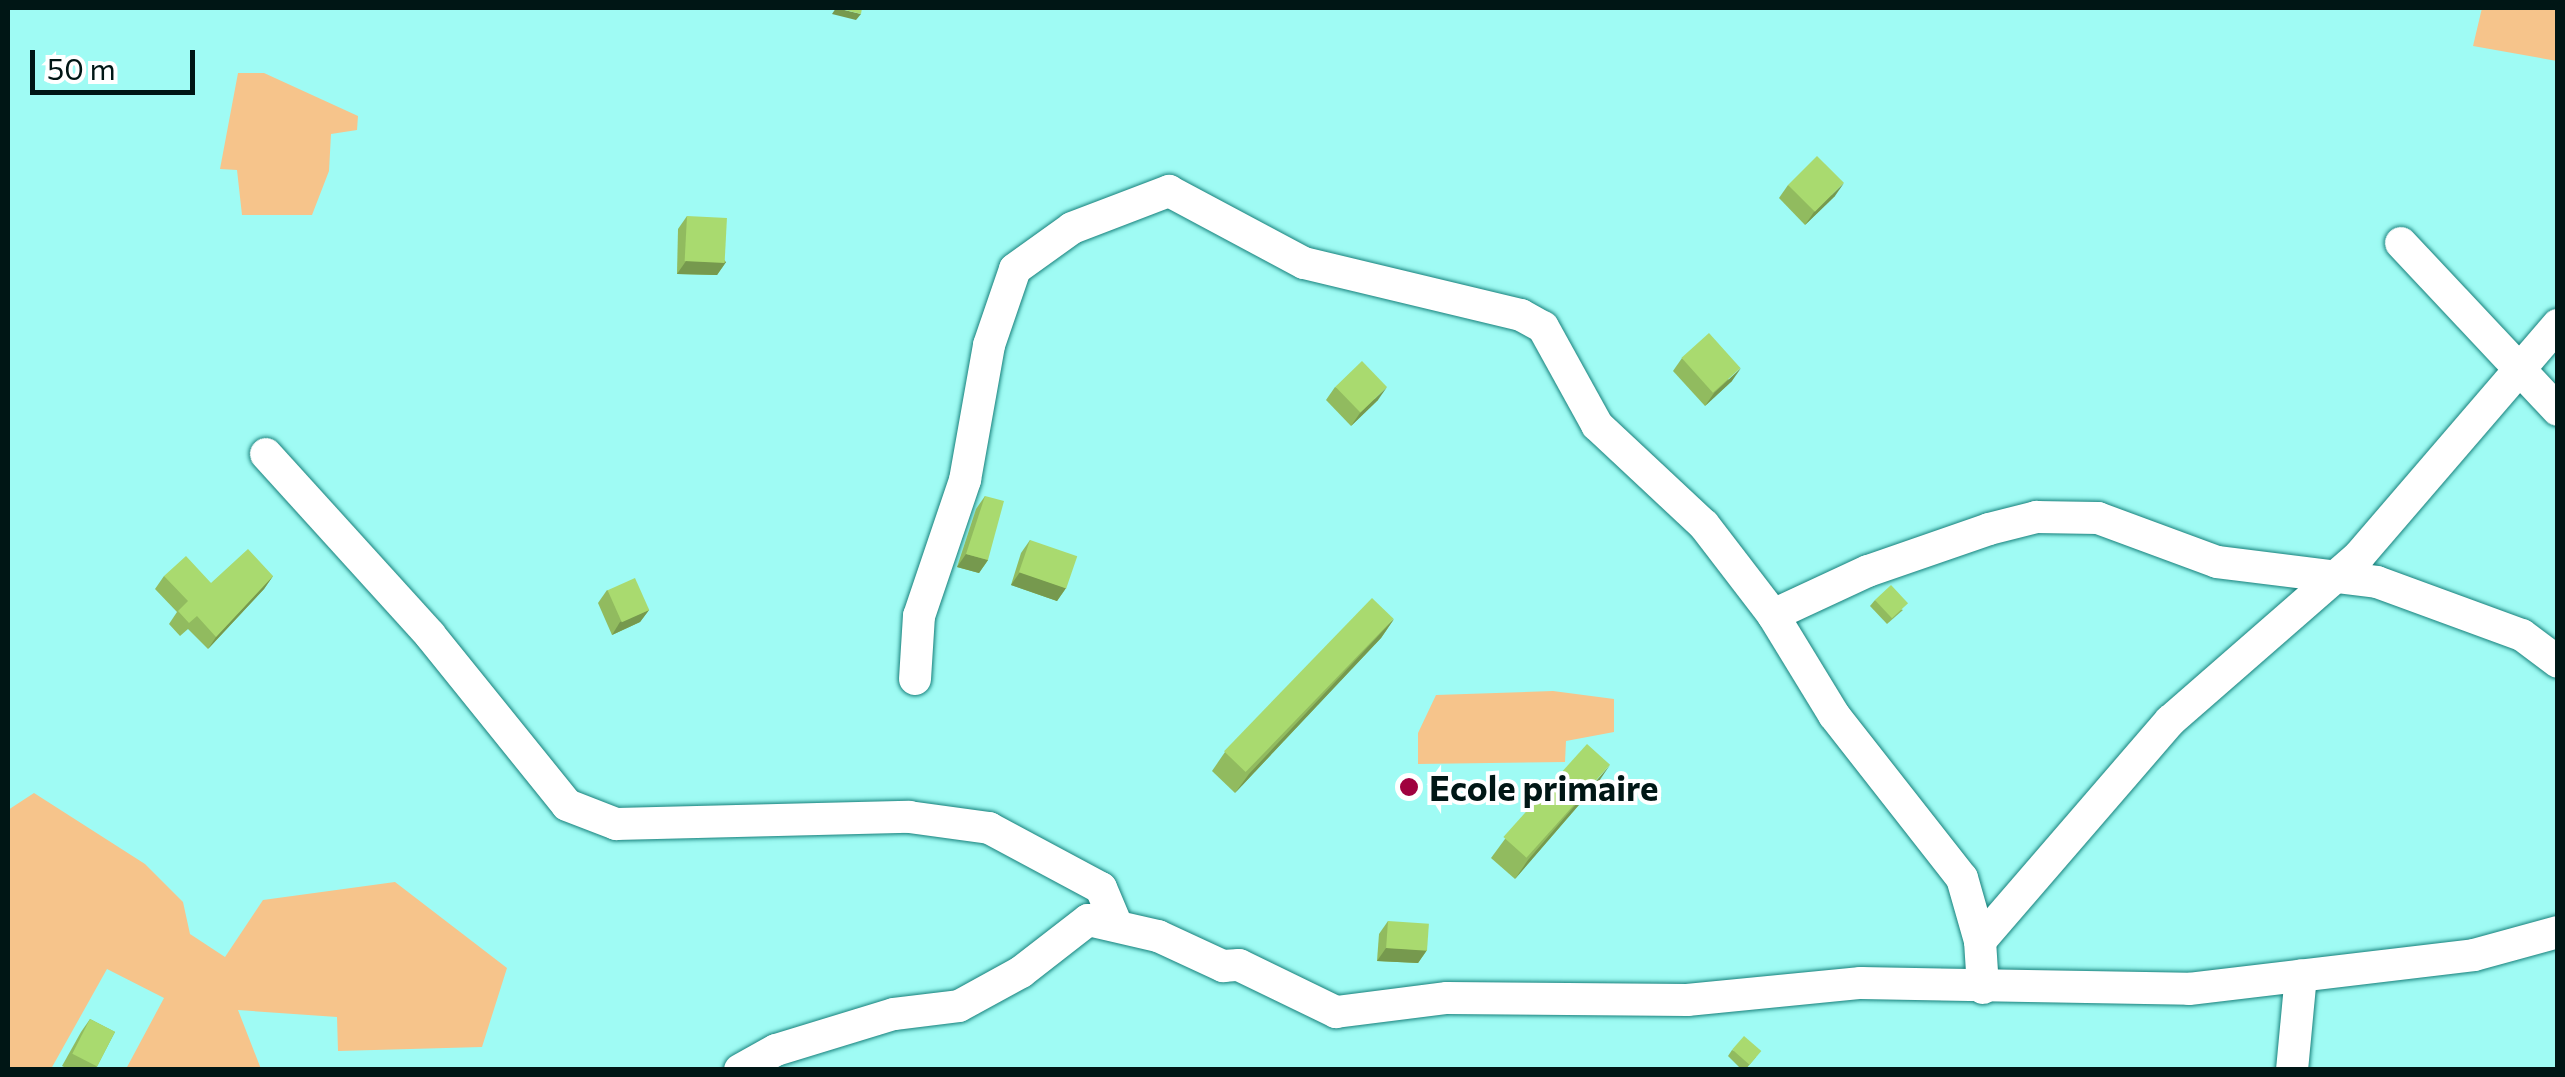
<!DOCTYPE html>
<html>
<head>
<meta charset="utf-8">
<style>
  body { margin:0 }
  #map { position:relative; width:2565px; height:1077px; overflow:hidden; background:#9ffbf4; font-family:Commissioner,sans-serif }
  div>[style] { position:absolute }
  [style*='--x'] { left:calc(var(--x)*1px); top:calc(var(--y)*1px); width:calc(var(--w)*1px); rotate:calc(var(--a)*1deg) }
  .green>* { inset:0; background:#f6c48b }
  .roads { filter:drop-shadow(0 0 2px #17807b) drop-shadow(0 0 2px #17807b) }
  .minor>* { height:32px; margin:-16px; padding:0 16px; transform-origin:16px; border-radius:16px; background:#fff }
  .wall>* { inset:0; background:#91bb5f }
  .shaded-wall>* { inset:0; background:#76994e }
  .building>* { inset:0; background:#a9da6f; transform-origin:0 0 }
  .dots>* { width:28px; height:28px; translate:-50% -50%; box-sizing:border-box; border:5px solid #fff; border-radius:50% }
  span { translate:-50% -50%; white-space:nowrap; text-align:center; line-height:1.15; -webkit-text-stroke:8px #fff; paint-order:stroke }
  .poi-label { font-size:35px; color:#001615; font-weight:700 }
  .left { translate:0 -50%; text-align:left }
  .frame { position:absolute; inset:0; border:10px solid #001615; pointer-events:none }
  .scale { position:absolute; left:30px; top:50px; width:165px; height:45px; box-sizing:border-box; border:5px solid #001615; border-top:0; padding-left:12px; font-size:30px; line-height:35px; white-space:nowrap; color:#001615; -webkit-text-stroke:8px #fff; paint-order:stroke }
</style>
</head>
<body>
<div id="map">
  <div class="green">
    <div style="clip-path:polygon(2482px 8px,2557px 8px,2557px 61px,2473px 46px)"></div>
    <div style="clip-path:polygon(238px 73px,264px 73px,358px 116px,357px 130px,331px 134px,329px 171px,312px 215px,242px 215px,237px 170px,220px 169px)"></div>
    <div style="clip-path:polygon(1553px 691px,1614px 699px,1614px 732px,1566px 741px,1565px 762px,1418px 764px,1418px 733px,1436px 695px)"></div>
    <div style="clip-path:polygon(34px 793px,145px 864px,183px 902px,190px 934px,225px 957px,263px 900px,395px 882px,507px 968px,482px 1047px,338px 1051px,337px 1017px,238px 1010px,261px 1069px,126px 1069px,164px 998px,107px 969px,51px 1069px,8px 1069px,8px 810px)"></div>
  </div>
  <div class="roads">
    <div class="minor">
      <div style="--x:2401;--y:243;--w:229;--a:46.8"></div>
      <div style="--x:266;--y:454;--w:244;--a:47.8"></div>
      <div style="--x:430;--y:635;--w:218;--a:51.1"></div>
      <div style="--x:567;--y:805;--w:53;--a:21.2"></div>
      <div style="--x:616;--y:824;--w:293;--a:-1.4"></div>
      <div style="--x:909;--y:817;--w:81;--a:7.8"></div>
      <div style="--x:989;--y:828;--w:127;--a:28.2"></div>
      <div style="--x:1101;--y:888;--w:41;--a:67.2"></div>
      <div style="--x:1773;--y:615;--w:105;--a:-24.9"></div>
      <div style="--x:1868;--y:571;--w:128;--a:-19.1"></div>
      <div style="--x:1989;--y:529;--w:49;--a:-14.3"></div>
      <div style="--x:2036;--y:517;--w:62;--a:0.9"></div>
      <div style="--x:2098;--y:518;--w:127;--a:20.3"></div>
      <div style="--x:2217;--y:562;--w:161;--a:7.1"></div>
      <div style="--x:2377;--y:582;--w:154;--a:20.1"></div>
      <div style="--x:2522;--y:635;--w:45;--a:36.9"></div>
      <div style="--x:915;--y:679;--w:63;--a:-86.4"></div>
      <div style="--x:919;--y:616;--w:144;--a:-71.3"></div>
      <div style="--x:965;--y:480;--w:137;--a:-79.9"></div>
      <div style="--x:989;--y:345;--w:80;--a:-71.1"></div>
      <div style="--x:1015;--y:269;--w:70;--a:-35.7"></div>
      <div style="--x:1072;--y:228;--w:104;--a:-20.9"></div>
      <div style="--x:1169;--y:191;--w:153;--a:28.1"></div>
      <div style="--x:1304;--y:263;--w:223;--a:13.5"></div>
      <div style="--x:1521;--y:315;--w:25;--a:29"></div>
      <div style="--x:1543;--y:327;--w:112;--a:61.1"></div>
      <div style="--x:1597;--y:425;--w:146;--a:43.1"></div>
      <div style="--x:1704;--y:525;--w:113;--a:52.5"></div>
      <div style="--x:1773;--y:615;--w:117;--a:58.6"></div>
      <div style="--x:1834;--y:715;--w:207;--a:51.9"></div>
      <div style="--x:1962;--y:878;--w:66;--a:74.1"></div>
      <div style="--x:1980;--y:941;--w:47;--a:86.3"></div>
      <div style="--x:1980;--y:941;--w:291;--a:-49.2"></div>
      <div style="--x:2170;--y:721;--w:251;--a:-41.1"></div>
      <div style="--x:2359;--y:556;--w:305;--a:-49.3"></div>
      <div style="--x:740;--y:1070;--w:41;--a:-29.1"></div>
      <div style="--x:776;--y:1050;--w:123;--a:-17"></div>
      <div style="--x:894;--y:1014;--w:65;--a:-7"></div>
      <div style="--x:959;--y:1006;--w:71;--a:-28.7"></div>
      <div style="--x:1021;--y:972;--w:85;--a:-37.8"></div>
      <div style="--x:1088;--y:920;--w:72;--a:12.9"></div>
      <div style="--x:1158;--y:936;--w:72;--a:24.8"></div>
      <div style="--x:1223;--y:966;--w:16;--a:-4"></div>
      <div style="--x:1239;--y:965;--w:108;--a:25.9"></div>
      <div style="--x:1336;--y:1012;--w:112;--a:-7.2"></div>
      <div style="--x:1447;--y:998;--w:240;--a:0.5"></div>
      <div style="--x:1687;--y:1000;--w:175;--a:-5.6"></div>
      <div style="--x:1861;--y:983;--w:328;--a:1"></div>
      <div style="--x:2189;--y:989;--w:287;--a:-6.8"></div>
      <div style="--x:2474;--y:955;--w:87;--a:-15.3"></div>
      <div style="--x:2292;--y:1070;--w:95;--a:-84.6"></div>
    </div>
  </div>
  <div class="wall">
    <div style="clip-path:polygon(1788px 185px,1835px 196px,1805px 225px,1779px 198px)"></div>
    <div style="clip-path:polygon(687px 216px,726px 262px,717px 275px,677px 274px,678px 229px)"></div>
    <div style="clip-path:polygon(1682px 358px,1732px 381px,1705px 406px,1673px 371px)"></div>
    <div style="clip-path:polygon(1335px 387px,1378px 400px,1351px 426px,1326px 400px)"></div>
    <div style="clip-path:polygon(985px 496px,988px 560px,979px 573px,957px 567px,976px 509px)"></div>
    <div style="clip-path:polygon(1030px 540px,1066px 588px,1057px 601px,1011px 585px,1021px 553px)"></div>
    <div style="clip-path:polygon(164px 576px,211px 583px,273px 576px,264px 589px,208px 649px,188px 629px,180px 636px,169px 624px,177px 612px,155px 589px)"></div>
    <div style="clip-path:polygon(607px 590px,649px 610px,640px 622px,612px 635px,598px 603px)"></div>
    <div style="clip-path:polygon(1875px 600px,1903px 610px,1887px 624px,1870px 606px)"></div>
    <div style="clip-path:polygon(1394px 619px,1381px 638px,1235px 793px,1212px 771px,1225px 752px)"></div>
    <div style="clip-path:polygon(1597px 784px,1515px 879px,1491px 858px,1505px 839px)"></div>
    <div style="clip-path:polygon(1388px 921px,1427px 950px,1418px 963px,1377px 961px,1379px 934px)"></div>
    <div style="clip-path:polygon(90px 1019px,115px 1032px,95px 1070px,70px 1070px,62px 1066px,81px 1032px)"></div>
    <div style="clip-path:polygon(1732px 1050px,1756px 1057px,1745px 1070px,1742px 1070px,1728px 1056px)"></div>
  </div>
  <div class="shaded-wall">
    <div style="clip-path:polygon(836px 8px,861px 14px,856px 20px,832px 14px)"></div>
    <div style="clip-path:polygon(1844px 183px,1835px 196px,1805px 225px,1814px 212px)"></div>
    <div style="clip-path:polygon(686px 261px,726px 262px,717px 275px,677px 274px)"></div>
    <div style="clip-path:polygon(1741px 368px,1732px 381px,1705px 406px,1714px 393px)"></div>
    <div style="clip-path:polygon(1387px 387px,1378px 400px,1351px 426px,1360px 413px)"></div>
    <div style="clip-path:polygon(966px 554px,988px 560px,979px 573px,957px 567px)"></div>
    <div style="clip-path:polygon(1020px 572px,1066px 588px,1057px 601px,1011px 585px)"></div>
    <div style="clip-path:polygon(273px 576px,264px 589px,208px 649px,216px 637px)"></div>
    <div style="clip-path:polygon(649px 610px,640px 622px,612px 635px,620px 622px)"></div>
    <div style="clip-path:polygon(1394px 619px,1381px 638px,1235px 793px,1249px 774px)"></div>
    <div style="clip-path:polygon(1610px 765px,1597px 784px,1515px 879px,1528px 860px)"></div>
    <div style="clip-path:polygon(1386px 948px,1427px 950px,1418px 963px,1377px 961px)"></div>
  </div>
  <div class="building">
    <div style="clip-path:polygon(837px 8px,862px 8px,861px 14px)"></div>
    <div style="left:1817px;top:156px;width:38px;height:41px;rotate:45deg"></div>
    <div style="left:687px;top:216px;width:40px;height:45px;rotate:3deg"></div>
    <div style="left:1709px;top:333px;width:47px;height:37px;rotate:48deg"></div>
    <div style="left:1362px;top:361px;width:36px;height:37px;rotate:46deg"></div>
    <div style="clip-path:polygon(985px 496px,1004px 501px,988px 560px,966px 554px)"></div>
    <div style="left:1030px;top:540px;width:50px;height:34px;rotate:19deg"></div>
    <div style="clip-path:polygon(248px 549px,273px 576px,216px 637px,197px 616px,189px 623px,178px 611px,188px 601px,164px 576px,186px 556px,211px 583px)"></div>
    <div style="left:635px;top:578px;width:35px;height:30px;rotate:66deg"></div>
    <div style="left:1891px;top:585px;width:25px;height:22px;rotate:47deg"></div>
    <div style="left:1372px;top:598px;width:30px;height:213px;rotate:44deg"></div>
    <div style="left:1587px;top:744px;width:31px;height:125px;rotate:42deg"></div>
    <div style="left:1388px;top:921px;width:41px;height:27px;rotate:4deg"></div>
    <div style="left:90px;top:1019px;width:28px;height:39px;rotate:27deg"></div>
    <div style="left:1744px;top:1036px;width:23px;height:18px;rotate:41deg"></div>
  </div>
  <div class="dots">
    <div style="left:1409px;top:787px;background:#a0013f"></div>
  </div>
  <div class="poi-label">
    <span class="left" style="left:1429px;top:787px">Ecole primaire</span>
  </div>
  <div class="frame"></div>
  <div class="scale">50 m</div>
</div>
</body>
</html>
